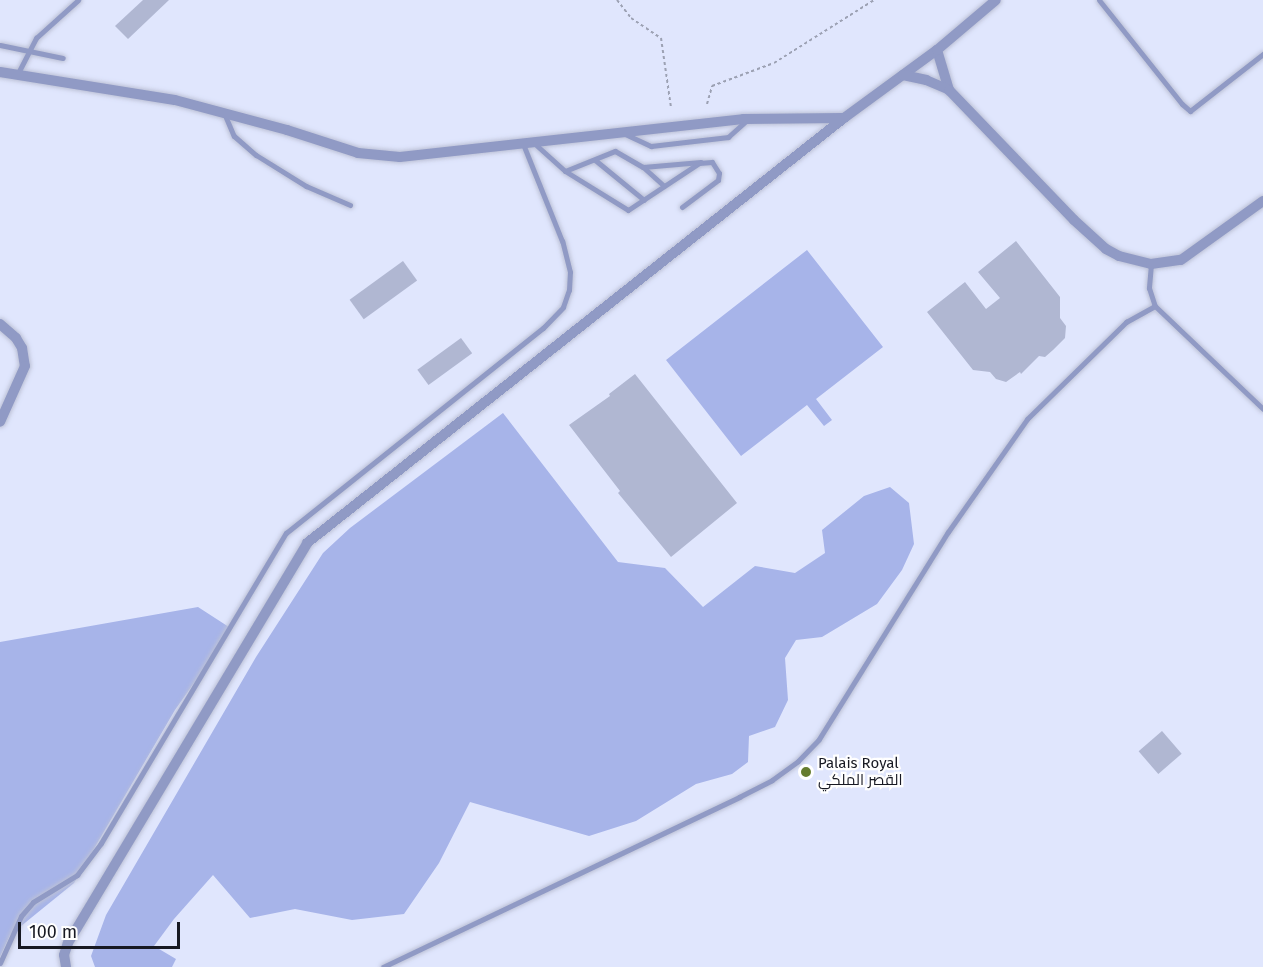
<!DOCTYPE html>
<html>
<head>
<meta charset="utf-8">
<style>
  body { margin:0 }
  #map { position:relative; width:1263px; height:967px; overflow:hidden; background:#e0e6fd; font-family:"Fira Sans",Cairo,sans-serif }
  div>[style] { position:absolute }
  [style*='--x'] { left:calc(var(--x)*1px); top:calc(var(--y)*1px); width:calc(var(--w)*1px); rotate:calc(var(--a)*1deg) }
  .green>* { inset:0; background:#a7b4e9 }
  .building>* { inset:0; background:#b0b7d2; transform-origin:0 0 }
  .path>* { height:2px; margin-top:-1px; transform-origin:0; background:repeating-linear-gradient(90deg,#9ca1b3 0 3px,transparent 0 6px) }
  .roads { filter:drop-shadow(0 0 2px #bcc1d6) drop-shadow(0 0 2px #bcc1d6) }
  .lane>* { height:5px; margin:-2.5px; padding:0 2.5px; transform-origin:2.5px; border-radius:2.5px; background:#909ac5 }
  .street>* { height:10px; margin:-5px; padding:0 5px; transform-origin:5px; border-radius:5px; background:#909ac5 }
  .dots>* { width:16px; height:16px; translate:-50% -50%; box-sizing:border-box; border:3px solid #fff; border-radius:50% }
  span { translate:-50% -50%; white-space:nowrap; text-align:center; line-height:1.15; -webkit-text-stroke:4.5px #fff; paint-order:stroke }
  .poi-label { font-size:15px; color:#171923 }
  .left { translate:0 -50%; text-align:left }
  .scale { position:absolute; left:18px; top:922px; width:162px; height:27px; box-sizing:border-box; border:3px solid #171923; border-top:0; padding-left:8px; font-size:18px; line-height:21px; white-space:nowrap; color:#171923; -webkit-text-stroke:4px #fff; paint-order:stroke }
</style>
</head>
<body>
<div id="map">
  <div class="green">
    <div style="clip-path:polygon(807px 250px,883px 347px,816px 399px,832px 420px,824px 426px,807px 405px,741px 456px,666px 360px)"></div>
    <div style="clip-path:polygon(503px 413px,618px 562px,665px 568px,703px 607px,755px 566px,795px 573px,825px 553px,822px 530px,864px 496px,890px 487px,909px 503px,914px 544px,902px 570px,877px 604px,822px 637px,796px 640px,785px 658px,788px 700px,775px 727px,749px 736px,748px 762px,732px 774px,696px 784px,636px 821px,589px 836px,470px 802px,439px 863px,404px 914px,352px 920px,295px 909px,250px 918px,213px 875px,174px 919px,154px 946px,176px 959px,172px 967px,95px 967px,91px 956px,106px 915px,256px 657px,323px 553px,350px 528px)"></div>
    <div style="clip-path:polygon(198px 607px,232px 629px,175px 710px,74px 883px,10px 935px,0 957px,0 642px)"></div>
  </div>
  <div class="building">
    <div style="clip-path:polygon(143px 0,169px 0,128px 39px,115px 26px)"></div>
    <div style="clip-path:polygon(1016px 241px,1060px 297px,1060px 318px,1066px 326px,1065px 338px,1053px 350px,1045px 357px,1039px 356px,1021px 374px,1020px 372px,1006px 382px,996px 379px,990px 372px,973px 370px,927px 312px,965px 282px,986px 309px,1000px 298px,978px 272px)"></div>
    <div style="left:403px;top:261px;width:24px;height:66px;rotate:54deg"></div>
    <div style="left:461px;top:338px;width:19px;height:54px;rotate:54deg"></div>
    <div style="clip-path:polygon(635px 374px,737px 503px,671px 557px,618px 493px,620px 491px,569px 425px,610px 396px,609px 394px)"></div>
    <div style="left:1162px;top:731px;width:30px;height:31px;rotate:49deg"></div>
  </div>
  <div class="path">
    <div style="--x:617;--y:0;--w:23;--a:52"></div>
    <div style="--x:631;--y:18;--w:36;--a:34"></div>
    <div style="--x:661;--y:38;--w:70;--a:81.8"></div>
    <div style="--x:707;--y:104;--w:19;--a:-74"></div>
    <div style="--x:712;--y:86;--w:66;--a:-20.4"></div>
    <div style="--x:774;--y:63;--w:118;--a:-32.2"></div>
  </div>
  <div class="roads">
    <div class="lane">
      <div style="--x:1099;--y:0;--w:133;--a:51.4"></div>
      <div style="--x:1182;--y:104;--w:11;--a:41"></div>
      <div style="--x:1190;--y:111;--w:93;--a:-38"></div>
      <div style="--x:0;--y:45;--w:64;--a:11.7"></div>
      <div style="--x:17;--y:75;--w:42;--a:-62.8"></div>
      <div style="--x:36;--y:38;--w:57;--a:-42.1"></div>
      <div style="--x:224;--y:113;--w:25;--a:67"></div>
      <div style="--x:234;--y:136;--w:29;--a:41"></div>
      <div style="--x:256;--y:155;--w:59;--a:31.8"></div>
      <div style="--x:306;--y:186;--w:48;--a:23.4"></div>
      <div style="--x:625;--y:134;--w:29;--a:25"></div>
      <div style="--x:651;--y:146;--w:78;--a:-6.7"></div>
      <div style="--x:728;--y:137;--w:25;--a:-42"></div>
      <div style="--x:535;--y:144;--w:40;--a:42"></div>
      <div style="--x:565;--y:171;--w:74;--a:31.8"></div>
      <div style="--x:628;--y:210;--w:85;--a:-33.5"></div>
      <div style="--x:699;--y:163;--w:13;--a:-4"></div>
      <div style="--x:712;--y:162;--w:13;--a:58"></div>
      <div style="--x:719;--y:173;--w:7;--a:98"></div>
      <div style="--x:718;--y:180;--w:45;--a:143.1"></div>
      <div style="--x:595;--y:160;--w:63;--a:39.2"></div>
      <div style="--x:643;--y:167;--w:58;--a:-4.9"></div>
      <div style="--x:565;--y:171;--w:54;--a:-21.8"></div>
      <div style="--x:615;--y:151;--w:32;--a:30"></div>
      <div style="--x:643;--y:167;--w:28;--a:42"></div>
      <div style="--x:1151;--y:264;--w:24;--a:95"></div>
      <div style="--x:1149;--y:288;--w:19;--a:72"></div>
      <div style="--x:1155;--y:306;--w:149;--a:43.6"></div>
      <div style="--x:0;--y:963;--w:51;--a:-65.9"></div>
      <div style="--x:21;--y:916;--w:18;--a:-49"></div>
      <div style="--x:33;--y:902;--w:52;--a:-31.5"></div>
      <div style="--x:77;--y:875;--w:40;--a:-53"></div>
      <div style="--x:101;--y:843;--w:361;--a:-59.2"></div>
      <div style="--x:286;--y:533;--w:329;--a:-38.6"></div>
      <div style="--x:543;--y:328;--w:29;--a:-46"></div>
      <div style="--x:563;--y:307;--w:18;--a:-71"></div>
      <div style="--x:569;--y:290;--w:18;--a:-87"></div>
      <div style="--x:570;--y:272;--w:32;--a:-104"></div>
      <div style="--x:562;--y:241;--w:105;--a:-111.9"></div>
      <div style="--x:383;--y:967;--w:395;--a:-25.5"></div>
      <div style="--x:739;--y:797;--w:37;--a:-27"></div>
      <div style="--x:772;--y:780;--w:32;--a:-36"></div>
      <div style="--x:798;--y:761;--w:30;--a:-46"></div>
      <div style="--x:819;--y:739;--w:244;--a:-58.1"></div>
      <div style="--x:948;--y:532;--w:138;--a:-55"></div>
      <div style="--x:1027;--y:419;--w:139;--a:-44.4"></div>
      <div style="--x:1126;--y:322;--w:33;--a:-29"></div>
    </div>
    <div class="street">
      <div style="--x:937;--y:50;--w:42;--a:73.3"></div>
      <div style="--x:0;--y:72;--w:177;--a:9.1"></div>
      <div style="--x:175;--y:100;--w:116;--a:15"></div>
      <div style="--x:287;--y:130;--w:75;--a:17.9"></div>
      <div style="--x:358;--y:153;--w:42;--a:5.4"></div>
      <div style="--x:400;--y:157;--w:345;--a:-6.3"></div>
      <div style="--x:743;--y:119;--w:101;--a:-0.6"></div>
      <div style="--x:844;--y:118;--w:115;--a:-36.2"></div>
      <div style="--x:937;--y:50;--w:77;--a:-40.3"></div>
      <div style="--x:903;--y:75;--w:24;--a:12"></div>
      <div style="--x:926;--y:80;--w:25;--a:23"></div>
      <div style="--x:949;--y:90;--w:180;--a:46.1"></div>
      <div style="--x:1074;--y:220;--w:43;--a:42.2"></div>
      <div style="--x:1106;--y:249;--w:15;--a:28"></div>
      <div style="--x:1119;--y:256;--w:33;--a:14"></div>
      <div style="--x:1151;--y:264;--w:30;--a:-8"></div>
      <div style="--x:1181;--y:260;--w:101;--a:-35.7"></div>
      <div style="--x:0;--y:324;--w:21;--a:41"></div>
      <div style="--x:16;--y:338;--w:12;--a:59"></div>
      <div style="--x:22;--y:348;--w:18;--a:81"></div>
      <div style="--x:25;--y:366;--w:61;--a:114.1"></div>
      <div style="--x:66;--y:967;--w:12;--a:-99"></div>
      <div style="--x:64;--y:955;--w:13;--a:-72"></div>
      <div style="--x:68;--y:943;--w:466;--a:-59.1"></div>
      <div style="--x:307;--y:543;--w:685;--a:-38.36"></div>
    </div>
  </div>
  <div class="dots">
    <div style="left:806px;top:772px;background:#657c2e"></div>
  </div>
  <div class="poi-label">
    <span class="left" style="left:818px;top:772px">Palais Royal<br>القصر الملكي</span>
  </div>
  <div class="scale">100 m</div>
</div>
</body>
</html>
